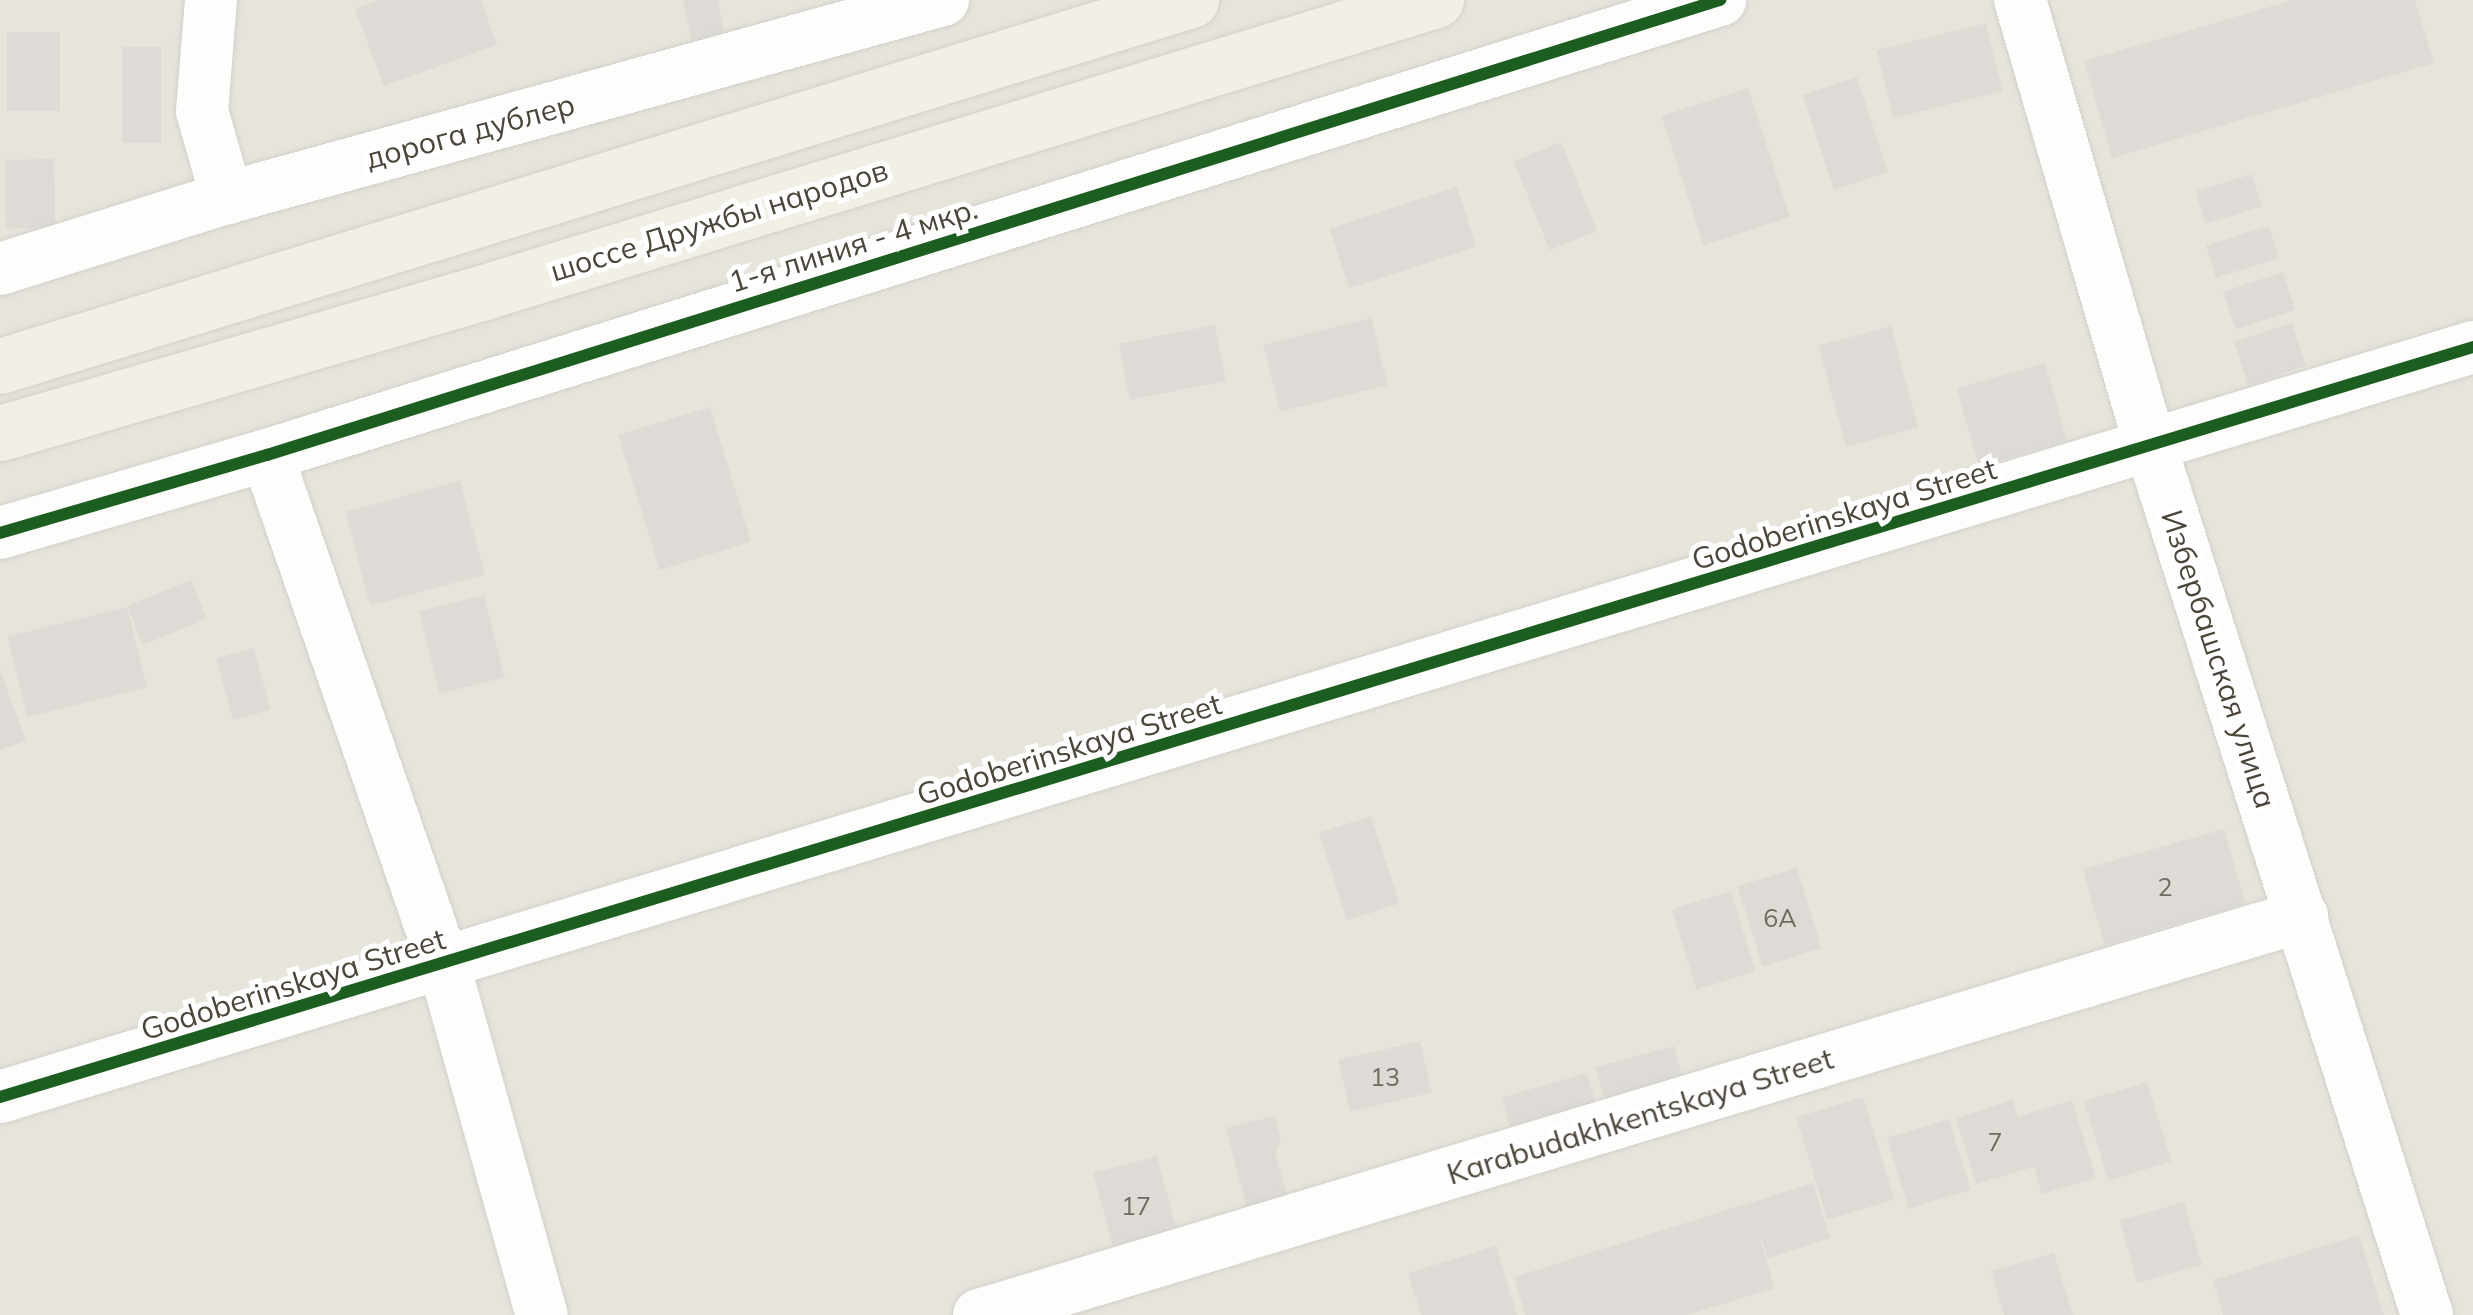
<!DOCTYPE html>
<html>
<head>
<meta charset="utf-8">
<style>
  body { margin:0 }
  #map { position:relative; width:2473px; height:1315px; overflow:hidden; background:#f4f2ee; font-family:Mulish,sans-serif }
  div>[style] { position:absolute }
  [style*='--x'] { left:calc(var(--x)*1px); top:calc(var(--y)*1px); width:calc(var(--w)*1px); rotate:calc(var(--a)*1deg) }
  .residential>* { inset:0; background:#e7e4dc; transform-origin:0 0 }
  .building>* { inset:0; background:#dedbd6; transform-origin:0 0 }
  .roads { filter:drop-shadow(0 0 2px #d2d0cb) drop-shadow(0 0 2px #d2d0cb) }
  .minor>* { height:52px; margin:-26px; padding:0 26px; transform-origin:26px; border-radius:26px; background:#fdfdfc }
  .major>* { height:55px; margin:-27.5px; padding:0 27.5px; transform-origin:27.5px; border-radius:27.5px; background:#f2efe6 }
  .cycleway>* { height:12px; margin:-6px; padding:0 6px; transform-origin:6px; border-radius:6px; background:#1b5e20 }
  span { translate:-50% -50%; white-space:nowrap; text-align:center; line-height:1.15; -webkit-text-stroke:10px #fff; paint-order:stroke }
  .number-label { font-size:25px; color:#706a61 }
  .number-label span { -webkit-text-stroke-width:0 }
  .street-label { font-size:30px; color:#4b4439 }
</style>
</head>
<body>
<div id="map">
  <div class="residential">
    <div style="left:0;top:0;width:2473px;height:1315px"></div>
  </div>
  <div class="building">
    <div style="clip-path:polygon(379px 0,481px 0,497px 45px,384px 86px,355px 9px)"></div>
    <div style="clip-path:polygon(683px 0,718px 0,725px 35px,692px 42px)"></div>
    <div style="clip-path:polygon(2293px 0,2415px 0,2434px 63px,2112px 158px,2084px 61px)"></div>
    <div style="left:1986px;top:23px;width:70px;height:113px;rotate:76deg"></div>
    <div style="left:7px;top:32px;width:53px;height:79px"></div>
    <div style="left:122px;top:47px;width:39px;height:96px"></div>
    <div style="left:1857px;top:77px;width:100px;height:57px;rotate:72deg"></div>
    <div style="left:1748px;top:88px;width:136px;height:91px;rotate:72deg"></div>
    <div style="left:1561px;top:142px;width:96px;height:51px;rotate:68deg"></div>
    <div style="left:54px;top:159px;width:69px;height:49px;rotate:89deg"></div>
    <div style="left:2252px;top:174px;width:34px;height:59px;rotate:73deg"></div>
    <div style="left:1457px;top:187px;width:63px;height:134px;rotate:72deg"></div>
    <div style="left:2269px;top:226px;width:34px;height:66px;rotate:73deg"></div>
    <div style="left:2283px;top:272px;width:40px;height:63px;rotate:72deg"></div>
    <div style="left:1371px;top:318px;width:69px;height:111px;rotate:76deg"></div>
    <div style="left:2292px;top:323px;width:45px;height:61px;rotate:72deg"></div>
    <div style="left:1215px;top:325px;width:57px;height:98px;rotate:79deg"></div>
    <div style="left:1891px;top:326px;width:105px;height:75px;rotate:75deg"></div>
    <div style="left:2045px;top:363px;width:81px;height:92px;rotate:74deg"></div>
    <div style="left:710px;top:407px;width:141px;height:96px;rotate:73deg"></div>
    <div style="left:460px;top:481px;width:97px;height:119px;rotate:75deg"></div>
    <div style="left:191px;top:580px;width:42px;height:69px;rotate:68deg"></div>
    <div style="left:484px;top:595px;width:85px;height:67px;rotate:76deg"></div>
    <div style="left:127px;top:607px;width:83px;height:123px;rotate:76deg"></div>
    <div style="left:254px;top:648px;width:64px;height:39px;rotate:75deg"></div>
    <div style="clip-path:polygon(0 670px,26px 741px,0 750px)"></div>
    <div style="left:1371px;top:816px;width:92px;height:55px;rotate:72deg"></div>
    <div style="left:2224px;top:829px;width:78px;height:147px;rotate:74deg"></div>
    <div style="left:1797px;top:868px;width:84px;height:62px;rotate:73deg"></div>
    <div style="left:1731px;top:891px;width:84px;height:62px;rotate:73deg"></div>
    <div style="left:1420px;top:1041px;width:53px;height:84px;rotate:77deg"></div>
    <div style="left:1674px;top:1046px;width:43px;height:81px;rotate:75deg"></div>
    <div style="left:1587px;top:1073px;width:36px;height:89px;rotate:74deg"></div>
    <div style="left:2147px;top:1082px;width:83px;height:66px;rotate:73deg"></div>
    <div style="left:1863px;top:1097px;width:107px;height:70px;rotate:73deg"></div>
    <div style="clip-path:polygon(2013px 1100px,2018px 1117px,2072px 1100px,2096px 1178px,2042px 1194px,2034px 1167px,1976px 1184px,1956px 1118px)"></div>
    <div style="clip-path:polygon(1275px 1116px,1281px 1141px,1275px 1152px,1288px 1199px,1247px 1209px,1226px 1128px)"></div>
    <div style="left:1949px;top:1119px;width:74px;height:65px;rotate:73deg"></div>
    <div style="left:1157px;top:1156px;width:86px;height:66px;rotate:75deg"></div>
    <div style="clip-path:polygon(1813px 1183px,1830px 1238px,1768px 1258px,1754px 1218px,1775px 1288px,1687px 1315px,1525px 1315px,1514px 1277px)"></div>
    <div style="left:2184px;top:1202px;width:65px;height:67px;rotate:74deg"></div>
    <div style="clip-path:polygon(2359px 1235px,2384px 1315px,2223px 1315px,2213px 1280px)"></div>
    <div style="clip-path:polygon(1496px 1246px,1517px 1315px,1421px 1315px,1408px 1273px)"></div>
    <div style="clip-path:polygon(2054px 1253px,2073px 1315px,2004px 1315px,1991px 1271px)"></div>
  </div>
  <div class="roads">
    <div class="minor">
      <div style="--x:211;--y:0;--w:111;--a:94.6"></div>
      <div style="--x:202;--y:111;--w:91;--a:74"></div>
      <div style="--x:2020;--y:0;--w:466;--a:73.7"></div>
      <div style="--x:2151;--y:447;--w:911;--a:72.36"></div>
      <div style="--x:0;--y:269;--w:238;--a:-17.4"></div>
      <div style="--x:227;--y:198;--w:743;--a:-15.46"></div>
      <div style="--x:267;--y:455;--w:540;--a:70.86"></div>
      <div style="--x:444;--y:965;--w:363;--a:74.4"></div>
      <div style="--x:0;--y:533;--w:278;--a:-16.3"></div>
      <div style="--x:267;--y:455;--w:1523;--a:-17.39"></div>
      <div style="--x:0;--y:1097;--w:2584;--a:-16.87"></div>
      <div style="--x:979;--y:1315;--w:1382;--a:-16.78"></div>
    </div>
    <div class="major">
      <div style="--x:0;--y:366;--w:1246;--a:-17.08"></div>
      <div style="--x:0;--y:433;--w:501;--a:-16.23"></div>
      <div style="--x:481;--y:293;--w:999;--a:-17.06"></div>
    </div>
  </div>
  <div class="cycleway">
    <div style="--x:0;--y:533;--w:278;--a:-16.3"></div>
    <div style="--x:267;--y:455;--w:1523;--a:-17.39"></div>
    <div style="--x:0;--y:1097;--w:2584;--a:-16.87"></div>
  </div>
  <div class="number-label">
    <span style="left:2165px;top:887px">2</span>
    <span style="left:1780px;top:918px">6А</span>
    <span style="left:1385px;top:1077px">13</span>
    <span style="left:1995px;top:1142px">7</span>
    <span style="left:1136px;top:1206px">17</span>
  </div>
  <div class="street-label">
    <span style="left:470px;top:131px;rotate:-15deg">дорога дублер</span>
    <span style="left:719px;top:220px;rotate:-17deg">шоссе Дружбы народов</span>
    <span style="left:853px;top:245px;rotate:-17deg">1-я линия - 4 мкр.</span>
    <span style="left:1844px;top:514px;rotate:-17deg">Godoberinskaya Street</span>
    <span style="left:2219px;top:659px;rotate:72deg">Избербашская улица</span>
    <span style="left:1069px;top:749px;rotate:-17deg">Godoberinskaya Street</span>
    <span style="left:293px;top:984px;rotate:-17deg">Godoberinskaya Street</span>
    <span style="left:1640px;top:1116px;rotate:-17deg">Karabudakhkentskaya Street</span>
  </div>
</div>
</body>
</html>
